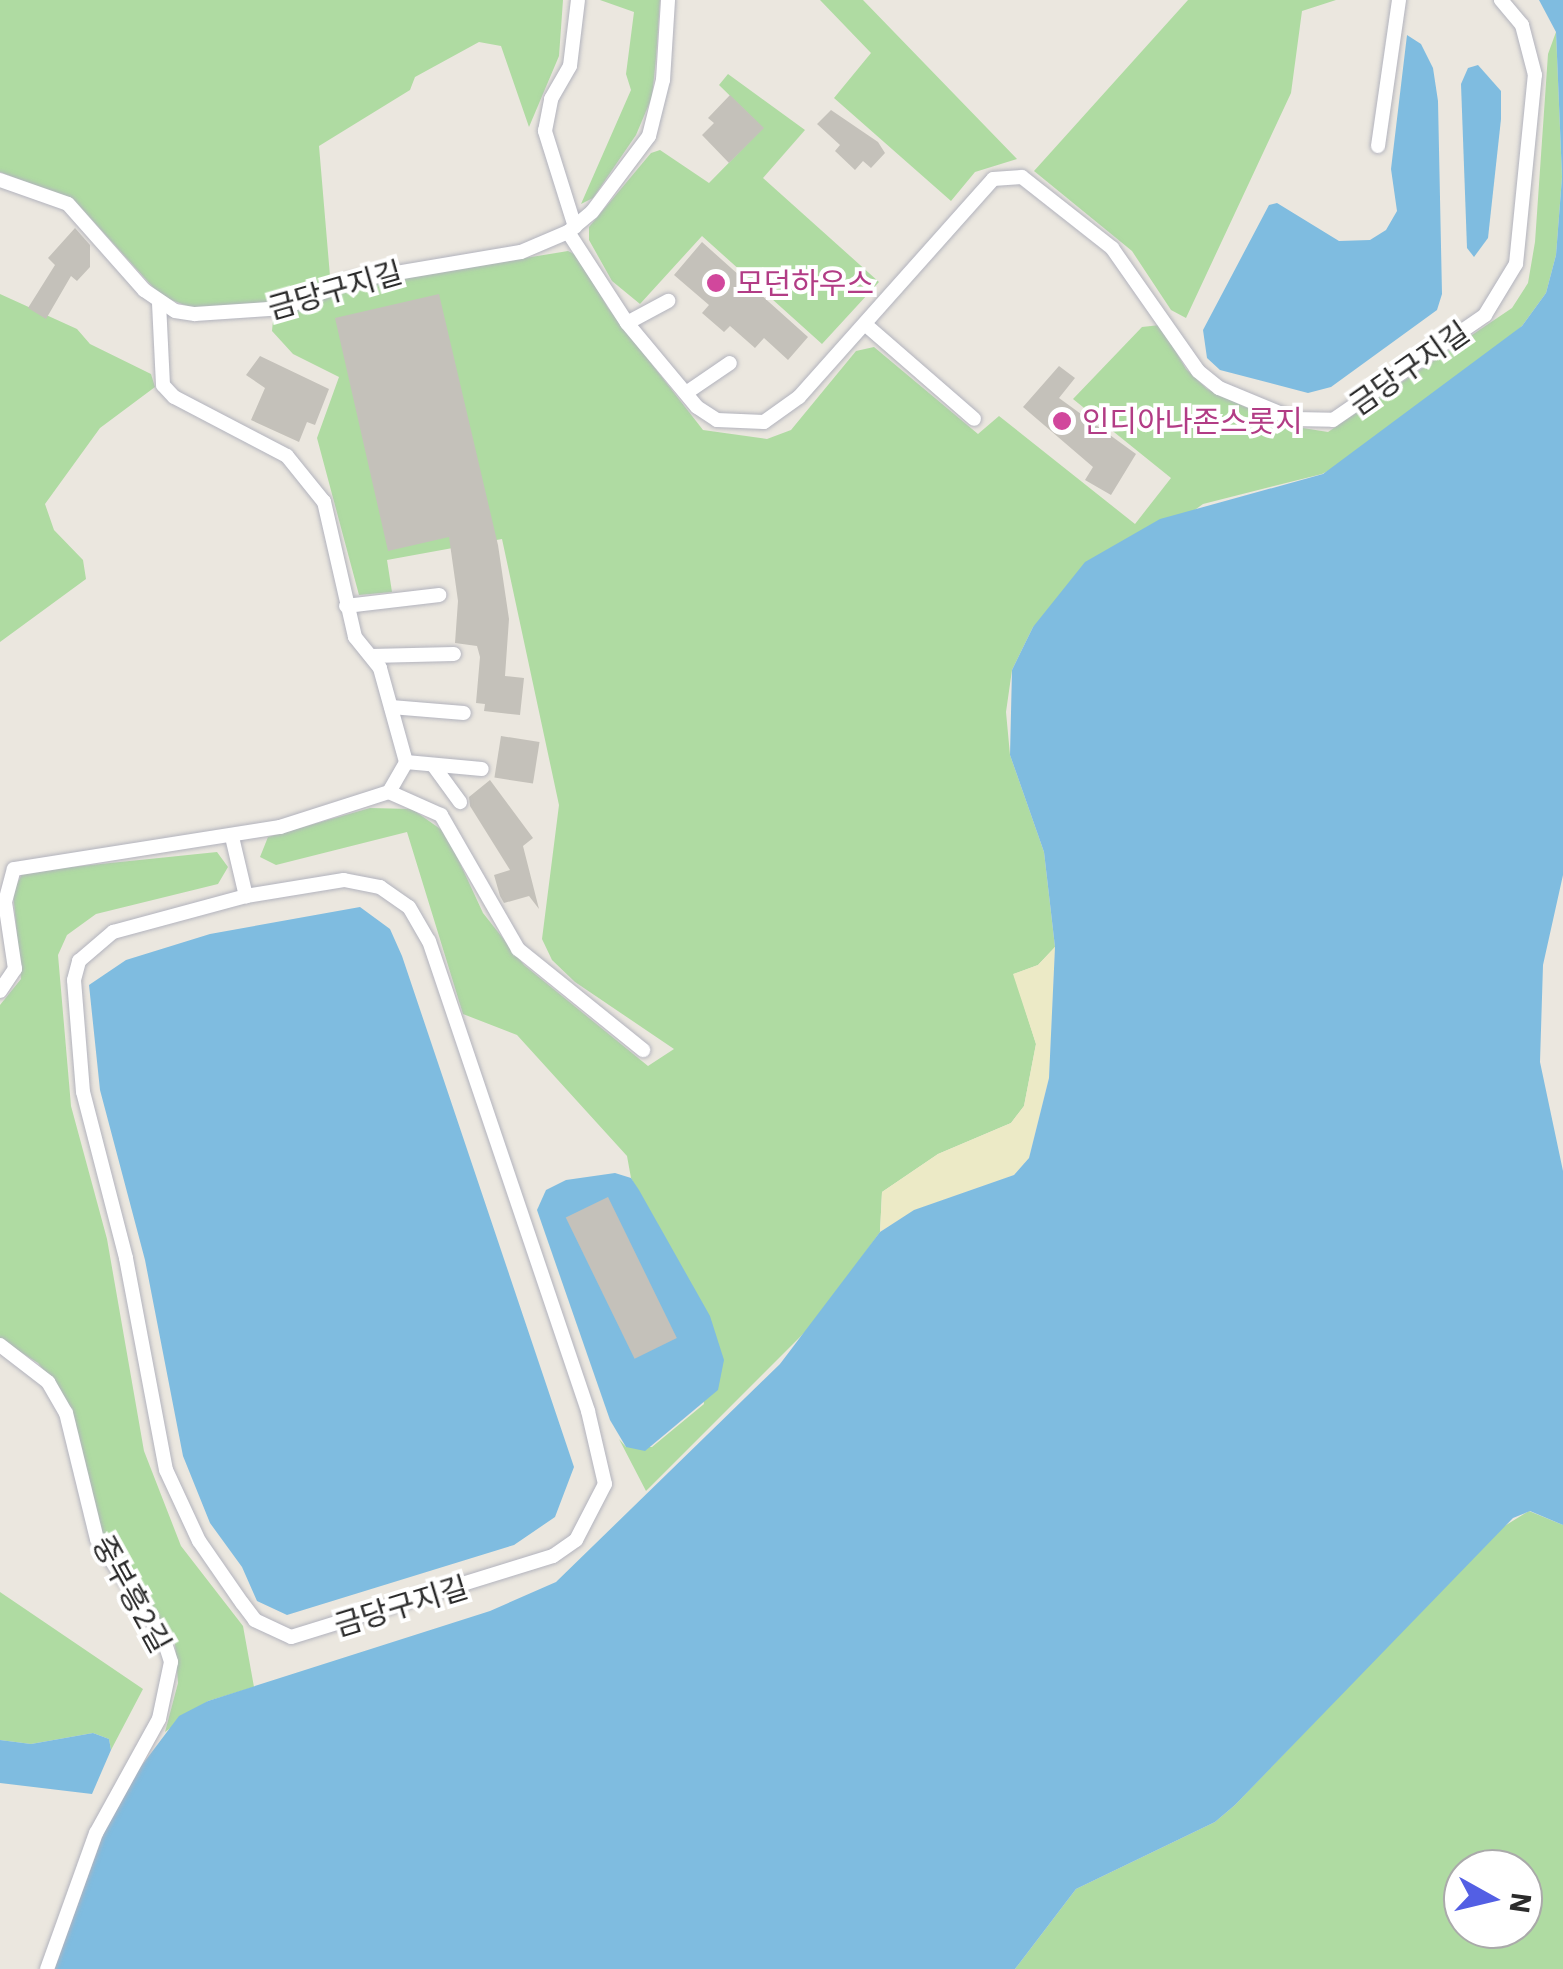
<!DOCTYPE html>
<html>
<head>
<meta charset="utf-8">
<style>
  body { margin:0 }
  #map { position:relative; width:1563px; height:1969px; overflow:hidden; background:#ebe7df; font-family:"IBM Plex Sans","Noto Sans KR",sans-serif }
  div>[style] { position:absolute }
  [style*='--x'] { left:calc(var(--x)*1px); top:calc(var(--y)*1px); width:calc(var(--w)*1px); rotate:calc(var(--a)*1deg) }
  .green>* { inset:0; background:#afdba2 }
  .sand>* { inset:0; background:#eceac6 }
  .water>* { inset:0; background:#7fbce0 }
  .building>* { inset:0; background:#c4c1ba; transform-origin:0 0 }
  .roads { filter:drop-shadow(0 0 2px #b2b3bd) drop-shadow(0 0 2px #b2b3bd) }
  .service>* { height:14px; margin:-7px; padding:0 7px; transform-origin:7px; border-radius:7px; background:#fff }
  .dots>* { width:28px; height:28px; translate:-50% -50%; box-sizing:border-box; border:5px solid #fff; border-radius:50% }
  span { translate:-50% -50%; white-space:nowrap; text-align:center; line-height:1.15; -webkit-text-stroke:8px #fff; paint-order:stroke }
  .hotel-label { font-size:30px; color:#b23c85 }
  .left { translate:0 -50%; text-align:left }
  .street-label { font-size:30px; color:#2b2b2b }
  .north { position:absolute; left:1443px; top:1849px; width:100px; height:100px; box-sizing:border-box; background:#fff; border:2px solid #aaa; border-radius:50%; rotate:98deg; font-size:28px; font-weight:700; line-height:40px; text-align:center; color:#2b2b2b }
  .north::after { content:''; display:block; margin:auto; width:35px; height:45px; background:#535fe4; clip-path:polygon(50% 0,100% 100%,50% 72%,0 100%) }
</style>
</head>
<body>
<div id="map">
  <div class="green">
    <div style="clip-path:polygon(0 0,563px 0,559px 56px,529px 127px,501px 46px,479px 42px,415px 77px,410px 90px,319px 146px,330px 276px,319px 287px,256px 307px,195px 309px,161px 296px,75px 201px,0 172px)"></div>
    <div style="clip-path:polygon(600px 0,660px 0,656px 58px,652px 97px,636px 135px,593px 198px,581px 204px,631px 90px,626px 74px,634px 12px)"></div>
    <div style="clip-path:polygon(820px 0,863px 0,1017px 159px,975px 172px,951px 201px,834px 98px,871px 53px)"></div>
    <div style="clip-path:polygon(1188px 0,1336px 0,1302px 11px,1291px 93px,1186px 318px,1171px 310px,1132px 251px,1034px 171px)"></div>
    <div style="clip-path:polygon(1556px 32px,1562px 177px,1556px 255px,1546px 293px,1522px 326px,1480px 363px,1351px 459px,1322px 474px,1203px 504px,1033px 627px,1012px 670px,1006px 712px,1010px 755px,1044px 852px,1055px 947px,1038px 965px,1014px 974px,1036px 1044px,1024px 1106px,1011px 1123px,938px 1154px,882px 1192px,880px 1232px,815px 1322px,646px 1491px,619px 1439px,626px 1447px,652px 1447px,704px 1404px,687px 1283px,631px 1178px,627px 1156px,517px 1035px,463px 1014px,407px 832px,276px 865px,260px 857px,268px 837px,370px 808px,412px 809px,446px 833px,483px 913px,524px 965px,648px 1066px,674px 1049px,575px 982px,552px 960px,542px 939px,559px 805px,502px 539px,387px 560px,392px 592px,359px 595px,317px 438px,339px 377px,293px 354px,272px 331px,273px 320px,349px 287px,568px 251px,578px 256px,608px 308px,703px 430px,767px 439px,791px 430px,856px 351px,874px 347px,978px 434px,999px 416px,1135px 524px,1171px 478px,1073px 399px,1142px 327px,1160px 325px,1186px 369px,1207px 389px,1284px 425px,1328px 432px,1512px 308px,1528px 283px,1535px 242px,1548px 54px)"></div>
    <div style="clip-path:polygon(728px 74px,805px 130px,763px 178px,879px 282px,822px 344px,702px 236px,640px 304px,612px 281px,589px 240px,589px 227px,651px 153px,660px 150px,709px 183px,763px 128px,719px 85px)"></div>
    <div style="clip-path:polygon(0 294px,77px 329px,90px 344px,151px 374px,155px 387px,100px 428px,45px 504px,54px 530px,83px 560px,86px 579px,0 642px)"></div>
    <div style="clip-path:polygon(217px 852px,228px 867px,218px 884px,96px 914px,67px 935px,58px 955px,71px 1106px,107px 1239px,144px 1451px,181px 1546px,243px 1626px,254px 1687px,208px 1701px,165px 1732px,178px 1683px,175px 1644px,102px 1537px,55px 1385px,38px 1363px,0 1339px,0 1005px,21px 979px,13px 892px,23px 872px)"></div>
    <div style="clip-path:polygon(evenodd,1529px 1511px,1563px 1525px,1563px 1969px,1015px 1969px,1076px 1889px,1215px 1822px,1235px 1805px,1498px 1530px,1529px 1511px,1463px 1869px,1523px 1869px,1523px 1929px,1463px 1929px,1463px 1869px)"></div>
    <div style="clip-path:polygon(0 1592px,143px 1689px,111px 1750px,109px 1739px,93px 1733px,31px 1744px,0 1740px)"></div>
  </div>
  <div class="sand">
    <div style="clip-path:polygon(1055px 947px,1049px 1078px,1029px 1158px,1014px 1175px,915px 1210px,880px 1232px,882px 1192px,938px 1154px,1011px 1123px,1024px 1106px,1036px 1044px,1013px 974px,1038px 965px)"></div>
  </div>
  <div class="water">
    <div style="clip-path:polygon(1539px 0,1563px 0,1563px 875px,1543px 965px,1540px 1062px,1563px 1171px,1563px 1525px,1530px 1511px,1513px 1518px,1235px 1805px,1215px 1822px,1076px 1889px,1015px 1969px,54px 1969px,104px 1832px,136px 1773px,179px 1716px,208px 1701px,490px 1611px,556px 1582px,780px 1364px,880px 1232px,914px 1210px,1014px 1175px,1029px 1158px,1049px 1078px,1055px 947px,1044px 852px,1010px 755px,1012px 670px,1033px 627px,1085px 562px,1160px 519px,1323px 474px,1522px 326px,1546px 293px,1556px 255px,1562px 177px,1556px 32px)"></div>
    <div style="clip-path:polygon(1407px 35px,1421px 44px,1433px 68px,1438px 101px,1442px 294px,1437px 310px,1331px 387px,1308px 393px,1220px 370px,1207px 358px,1203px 330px,1269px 205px,1277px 203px,1339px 241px,1370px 240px,1386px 230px,1397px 211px,1391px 169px)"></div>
    <div style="clip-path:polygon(1478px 65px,1501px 91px,1501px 119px,1488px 238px,1474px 257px,1467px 248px,1461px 84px,1468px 68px)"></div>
    <div style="clip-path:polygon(360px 907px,390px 929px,402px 956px,574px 1467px,555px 1517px,514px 1545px,287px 1615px,257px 1601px,242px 1567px,210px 1523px,183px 1456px,145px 1260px,100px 1090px,89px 985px,126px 960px,210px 934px)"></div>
    <div style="clip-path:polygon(615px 1173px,631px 1178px,639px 1190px,710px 1316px,724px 1360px,718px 1390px,645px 1451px,626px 1447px,610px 1420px,537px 1210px,546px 1190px,566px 1180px)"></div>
    <div style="clip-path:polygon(93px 1733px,109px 1739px,111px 1750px,92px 1794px,0 1783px,0 1740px,31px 1744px)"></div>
  </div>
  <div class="building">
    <div style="clip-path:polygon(730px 95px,764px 128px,729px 163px,702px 135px,714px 123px,708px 118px)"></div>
    <div style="clip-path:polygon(831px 110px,878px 142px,885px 153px,871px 168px,863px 161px,855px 170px,835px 151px,840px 145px,817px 124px)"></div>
    <div style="clip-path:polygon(75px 228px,90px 245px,90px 267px,77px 281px,71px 276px,46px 319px,28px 308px,55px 265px,48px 258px)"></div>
    <div style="clip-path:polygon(702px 242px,808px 337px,788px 360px,764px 338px,755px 348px,730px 326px,724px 332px,702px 313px,709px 305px,674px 275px)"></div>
    <div style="clip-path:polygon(439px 294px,498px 545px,509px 619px,505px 676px,524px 678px,520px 715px,484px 711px,485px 704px,476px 703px,480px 657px,477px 646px,455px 643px,458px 601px,449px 537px,388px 551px,335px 318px)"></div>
    <div style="clip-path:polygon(260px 356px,329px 389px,315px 425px,307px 422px,299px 442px,251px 420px,265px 388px,246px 375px)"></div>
    <div style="clip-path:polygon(1059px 366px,1075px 378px,1059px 398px,1136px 454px,1111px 495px,1085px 480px,1093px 467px,1023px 407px)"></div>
    <div style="left:501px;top:736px;width:39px;height:42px;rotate:9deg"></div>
    <div style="clip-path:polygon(490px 780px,533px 838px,523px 846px,539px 909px,529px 896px,504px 903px,500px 896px,494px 875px,510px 870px,470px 806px,469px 797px)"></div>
    <div style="left:608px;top:1197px;width:157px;height:47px;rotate:64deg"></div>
  </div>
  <div class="roads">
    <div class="service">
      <div style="--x:1378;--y:146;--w:148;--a:-81.8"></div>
      <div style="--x:0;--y:180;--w:72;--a:19.4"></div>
      <div style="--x:68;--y:204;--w:115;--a:48.5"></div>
      <div style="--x:144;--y:290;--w:37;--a:34"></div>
      <div style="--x:175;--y:311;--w:20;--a:9"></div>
      <div style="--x:195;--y:314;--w:89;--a:-3.9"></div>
      <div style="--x:284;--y:308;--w:70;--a:-22.6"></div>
      <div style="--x:349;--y:281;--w:174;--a:-9.6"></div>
      <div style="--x:521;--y:252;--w:51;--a:-23.1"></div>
      <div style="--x:568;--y:232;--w:31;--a:-40"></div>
      <div style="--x:592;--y:212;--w:95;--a:-53.1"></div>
      <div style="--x:649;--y:136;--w:58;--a:-76"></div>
      <div style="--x:663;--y:80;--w:80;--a:-86.4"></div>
      <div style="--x:575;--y:227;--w:101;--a:-107.4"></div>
      <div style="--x:545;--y:131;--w:33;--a:-79"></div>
      <div style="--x:551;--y:99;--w:38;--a:-60"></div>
      <div style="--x:570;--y:66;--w:66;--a:-83.1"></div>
      <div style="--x:568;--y:232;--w:108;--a:57"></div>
      <div style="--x:627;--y:323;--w:109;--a:50.2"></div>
      <div style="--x:697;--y:407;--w:24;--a:33"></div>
      <div style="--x:717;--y:420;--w:47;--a:2.4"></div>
      <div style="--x:764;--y:422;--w:43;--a:-35.5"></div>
      <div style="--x:799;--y:397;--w:292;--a:-48.3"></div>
      <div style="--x:993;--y:179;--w:29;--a:-4"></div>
      <div style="--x:1022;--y:177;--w:115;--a:38.3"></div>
      <div style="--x:1112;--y:248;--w:150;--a:55"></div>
      <div style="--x:1198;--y:371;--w:27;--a:39"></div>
      <div style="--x:1219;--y:388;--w:81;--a:22.5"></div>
      <div style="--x:1294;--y:419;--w:39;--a:1"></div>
      <div style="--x:1333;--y:420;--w:185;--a:-34.6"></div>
      <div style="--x:1485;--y:315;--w:60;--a:-58.7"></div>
      <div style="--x:1516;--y:264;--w:190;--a:-84.3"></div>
      <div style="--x:1535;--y:75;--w:52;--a:-104.6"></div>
      <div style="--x:1522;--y:25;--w:33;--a:-130"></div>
      <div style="--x:627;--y:323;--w:47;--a:-28.2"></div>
      <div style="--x:866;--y:325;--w:143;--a:41"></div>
      <div style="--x:686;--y:393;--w:53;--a:-34.3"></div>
      <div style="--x:346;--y:606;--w:94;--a:-6.7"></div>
      <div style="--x:371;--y:656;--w:83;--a:-1.4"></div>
      <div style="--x:391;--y:707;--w:73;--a:4.7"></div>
      <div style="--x:406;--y:762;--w:76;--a:5.3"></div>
      <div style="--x:433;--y:765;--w:46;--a:53.9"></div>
      <div style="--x:389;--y:792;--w:57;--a:23.9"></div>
      <div style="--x:441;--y:815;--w:155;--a:60.1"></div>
      <div style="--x:518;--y:949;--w:161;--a:38.9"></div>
      <div style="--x:232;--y:837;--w:61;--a:76.7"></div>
      <div style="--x:344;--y:880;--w:37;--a:11"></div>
      <div style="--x:380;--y:887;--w:35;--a:35"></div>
      <div style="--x:409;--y:907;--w:39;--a:60"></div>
      <div style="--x:429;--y:941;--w:496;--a:71.3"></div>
      <div style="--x:588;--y:1411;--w:75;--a:76.9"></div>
      <div style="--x:605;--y:1484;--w:63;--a:117.4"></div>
      <div style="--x:576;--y:1540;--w:28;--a:145"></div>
      <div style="--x:553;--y:1556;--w:274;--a:162.8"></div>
      <div style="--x:291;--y:1637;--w:40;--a:-155"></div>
      <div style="--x:255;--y:1620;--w:21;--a:-127"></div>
      <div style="--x:242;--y:1603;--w:75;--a:-124.7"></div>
      <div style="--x:199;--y:1541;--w:78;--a:-114.9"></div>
      <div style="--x:166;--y:1470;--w:216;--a:-100.7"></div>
      <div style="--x:126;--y:1258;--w:171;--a:-104.5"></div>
      <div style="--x:83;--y:1092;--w:112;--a:-94.6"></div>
      <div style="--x:74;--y:980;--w:20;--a:-75"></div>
      <div style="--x:79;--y:961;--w:45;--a:-40.5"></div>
      <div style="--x:113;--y:932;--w:138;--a:-15.1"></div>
      <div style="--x:246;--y:896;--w:99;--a:-9.3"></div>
      <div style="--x:0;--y:991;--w:27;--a:-56"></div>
      <div style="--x:15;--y:969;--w:68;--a:-98.5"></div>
      <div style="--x:5;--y:902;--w:34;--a:-75"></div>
      <div style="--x:14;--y:869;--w:269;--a:-9"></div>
      <div style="--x:280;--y:827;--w:114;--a:-17.8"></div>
      <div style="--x:389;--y:792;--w:34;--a:-60"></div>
      <div style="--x:406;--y:762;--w:98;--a:-105.5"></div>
      <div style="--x:380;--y:668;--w:40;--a:-129"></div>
      <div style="--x:355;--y:637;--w:139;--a:-102.9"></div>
      <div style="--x:324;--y:502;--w:59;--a:-128.8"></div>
      <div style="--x:287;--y:456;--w:127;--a:-152.4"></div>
      <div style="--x:174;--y:397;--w:16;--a:-133"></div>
      <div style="--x:163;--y:385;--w:83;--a:-92.8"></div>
      <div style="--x:0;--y:1345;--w:61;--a:37.6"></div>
      <div style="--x:48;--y:1382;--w:36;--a:60"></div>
      <div style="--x:66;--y:1413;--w:130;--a:76.2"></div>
      <div style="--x:97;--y:1539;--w:118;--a:56"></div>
      <div style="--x:163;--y:1637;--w:26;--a:72"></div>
      <div style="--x:171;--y:1662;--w:58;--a:101.9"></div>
      <div style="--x:159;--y:1719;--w:130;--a:118.9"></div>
      <div style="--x:96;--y:1833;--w:145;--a:109.8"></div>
    </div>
  </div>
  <div class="dots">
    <div style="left:716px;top:283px;background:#d1479c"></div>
    <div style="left:1062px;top:421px;background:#d1479c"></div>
  </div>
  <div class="hotel-label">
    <span class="left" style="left:736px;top:283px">모던하우스</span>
    <span class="left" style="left:1082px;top:421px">인디아나존스롯지</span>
  </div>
  <div class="street-label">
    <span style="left:335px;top:290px;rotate:-16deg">금당구지길</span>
    <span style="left:1409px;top:368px;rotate:-35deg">금당구지길</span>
    <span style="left:132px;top:1594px;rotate:61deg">중부흥2길</span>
    <span style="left:401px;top:1606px;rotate:-17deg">금당구지길</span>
  </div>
  <div class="north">N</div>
</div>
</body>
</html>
